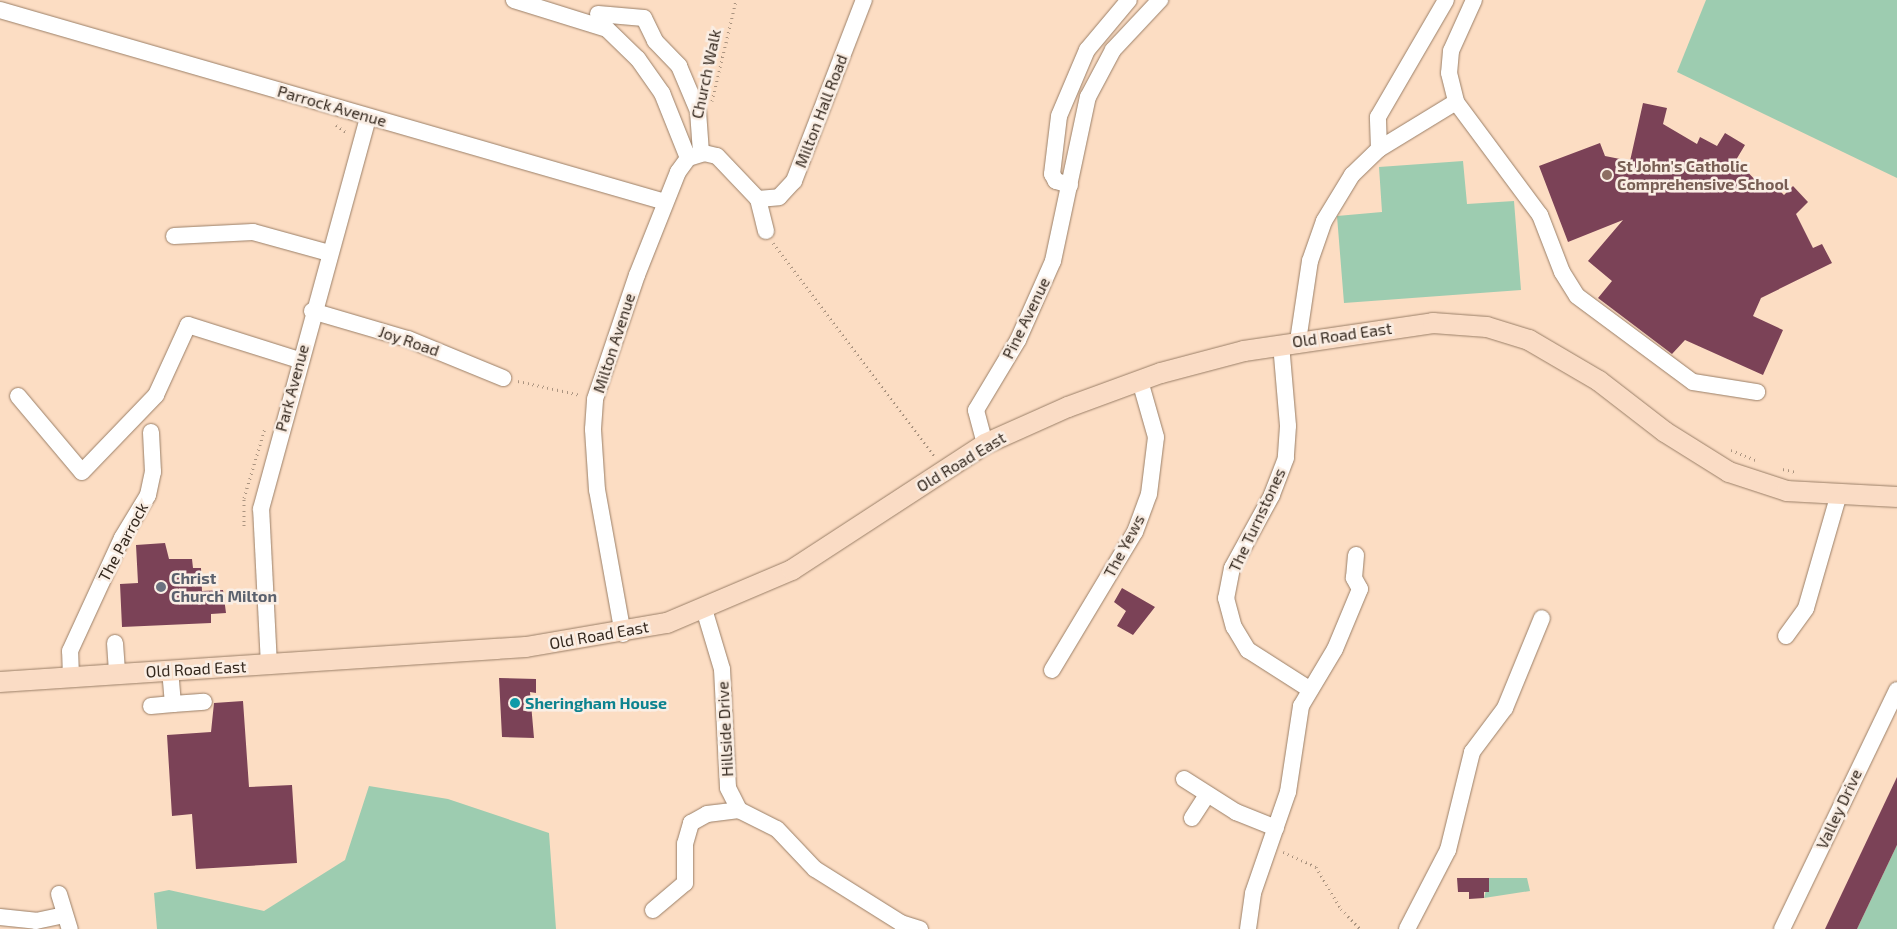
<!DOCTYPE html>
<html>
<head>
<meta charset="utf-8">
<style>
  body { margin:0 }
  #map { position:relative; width:1897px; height:929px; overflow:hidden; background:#fcddc3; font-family:"Exo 2",sans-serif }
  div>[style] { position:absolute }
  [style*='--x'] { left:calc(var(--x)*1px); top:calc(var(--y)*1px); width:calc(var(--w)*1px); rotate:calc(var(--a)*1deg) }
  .green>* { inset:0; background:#9dccb0 }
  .building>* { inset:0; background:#7b4257 }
  .path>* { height:3px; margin-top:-1.5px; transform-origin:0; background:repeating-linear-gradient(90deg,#ab9480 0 1px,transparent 0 5px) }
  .roads { filter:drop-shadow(0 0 1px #9a7f67) drop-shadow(0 0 1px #9a7f67) }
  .minor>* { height:16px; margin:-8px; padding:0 8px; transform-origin:8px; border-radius:8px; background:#fff }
  .major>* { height:20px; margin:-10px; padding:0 10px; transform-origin:10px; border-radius:10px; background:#fadcc5 }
  .dots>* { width:14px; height:14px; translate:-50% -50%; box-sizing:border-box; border:2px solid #faeee4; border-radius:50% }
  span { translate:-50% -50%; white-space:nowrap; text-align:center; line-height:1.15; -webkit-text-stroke:5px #faeee4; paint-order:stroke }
  .street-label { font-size:16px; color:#34281e }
  .education-label { font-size:16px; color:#785e54; font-weight:700 }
  .left { translate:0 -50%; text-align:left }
  .worship-label { font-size:16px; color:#5b616d; font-weight:700 }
  .culture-label { font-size:16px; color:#0d838f; font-weight:700 }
</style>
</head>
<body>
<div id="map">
  <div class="green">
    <div style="clip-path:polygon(1706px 0,1897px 0,1897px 178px,1677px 72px)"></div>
    <div style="clip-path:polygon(1463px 161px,1467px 204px,1514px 201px,1521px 290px,1344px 303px,1337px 216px,1382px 212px,1379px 167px)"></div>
    <div style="clip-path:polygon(369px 786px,448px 799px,549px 833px,556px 929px,157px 929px,154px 893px,169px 890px,264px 911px,345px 860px)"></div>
    <div style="clip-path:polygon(1897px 845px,1897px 929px,1849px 929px,1857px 929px)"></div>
    <div style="clip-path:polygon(1489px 878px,1527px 878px,1530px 891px,1484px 898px)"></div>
  </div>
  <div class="building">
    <div style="clip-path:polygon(1643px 103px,1667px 108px,1663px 124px,1697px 144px,1700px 137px,1717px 146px,1725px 133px,1745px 145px,1736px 160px,1762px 187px,1769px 180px,1784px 195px,1793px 186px,1808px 202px,1796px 214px,1813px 248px,1822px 244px,1832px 263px,1761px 298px,1753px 316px,1783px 330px,1763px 375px,1685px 340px,1672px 354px,1598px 298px,1612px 281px,1588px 261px,1623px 220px,1568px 242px,1539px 166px,1600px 143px,1605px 156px,1630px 161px)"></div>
    <div style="clip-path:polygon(165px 543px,169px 559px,192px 559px,193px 568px,201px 568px,202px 591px,223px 590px,226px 613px,211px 614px,211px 623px,122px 627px,120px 584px,138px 583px,136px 545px)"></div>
    <div style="clip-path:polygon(1122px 588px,1155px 607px,1133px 635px,1117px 626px,1126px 611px,1114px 602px)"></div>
    <div style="clip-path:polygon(499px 678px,536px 679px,536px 693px,530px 692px,534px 738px,502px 737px)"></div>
    <div style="clip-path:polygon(243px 701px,249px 787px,292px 785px,297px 863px,196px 869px,192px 814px,172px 816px,167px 735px,211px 732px,214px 703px)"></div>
    <div style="clip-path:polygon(1897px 777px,1897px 845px,1857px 929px,1825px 929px)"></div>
    <div style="clip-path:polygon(1457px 878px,1489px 878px,1489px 892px,1484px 892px,1484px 898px,1469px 899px,1469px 892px,1458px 892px)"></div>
  </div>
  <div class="path">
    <div style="--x:712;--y:101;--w:104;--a:-76.6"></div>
    <div style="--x:336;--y:125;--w:12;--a:35"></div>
    <div style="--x:773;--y:243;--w:268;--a:52.9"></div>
    <div style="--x:518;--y:381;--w:64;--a:12.7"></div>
    <div style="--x:1731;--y:450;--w:29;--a:22"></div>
    <div style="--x:1783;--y:469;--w:13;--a:13"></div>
    <div style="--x:244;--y:526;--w:28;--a:-90"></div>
    <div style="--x:244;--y:498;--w:73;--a:-73.3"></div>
    <div style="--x:1283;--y:852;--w:36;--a:24"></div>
    <div style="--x:1316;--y:867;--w:49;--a:59.2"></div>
    <div style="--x:1341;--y:909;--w:28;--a:46"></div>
  </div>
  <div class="roads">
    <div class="minor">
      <div style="--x:514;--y:0;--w:97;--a:17.3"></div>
      <div style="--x:607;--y:29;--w:43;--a:44.1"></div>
      <div style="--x:638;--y:59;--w:42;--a:54.8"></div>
      <div style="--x:662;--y:93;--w:70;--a:68.2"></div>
      <div style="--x:1474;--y:0;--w:56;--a:114.3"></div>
      <div style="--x:1451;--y:51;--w:22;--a:95"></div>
      <div style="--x:1449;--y:73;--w:30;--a:76"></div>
      <div style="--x:1456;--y:102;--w:141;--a:53.4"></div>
      <div style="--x:1540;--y:215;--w:61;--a:68.9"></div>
      <div style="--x:1562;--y:272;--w:28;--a:58"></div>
      <div style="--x:1577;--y:296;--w:144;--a:36.6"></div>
      <div style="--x:1693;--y:382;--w:65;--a:8.9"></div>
      <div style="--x:0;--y:10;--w:692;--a:16.1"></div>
      <div style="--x:598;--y:14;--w:46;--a:5"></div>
      <div style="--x:644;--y:18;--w:25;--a:64"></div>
      <div style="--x:655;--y:41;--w:35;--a:46"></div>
      <div style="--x:679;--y:66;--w:49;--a:67.1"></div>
      <div style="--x:698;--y:111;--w:42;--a:85.9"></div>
      <div style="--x:1379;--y:149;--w:32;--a:-92"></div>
      <div style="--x:1378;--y:117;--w:135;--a:-59.8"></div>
      <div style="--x:1070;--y:185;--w:15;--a:-164"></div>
      <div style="--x:1056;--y:181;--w:8;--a:-120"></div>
      <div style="--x:1052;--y:174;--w:58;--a:-83.1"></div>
      <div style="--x:1059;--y:116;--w:72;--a:-67"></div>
      <div style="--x:1087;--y:50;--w:65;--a:-50"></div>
      <div style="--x:758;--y:199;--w:33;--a:76"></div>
      <div style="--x:174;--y:236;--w:79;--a:-2.9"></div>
      <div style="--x:253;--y:232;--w:79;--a:15.4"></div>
      <div style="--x:312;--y:311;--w:100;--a:16.3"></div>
      <div style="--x:408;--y:339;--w:103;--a:22.3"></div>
      <div style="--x:1298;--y:341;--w:81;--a:-81.5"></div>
      <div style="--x:1310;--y:261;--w:42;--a:-70.7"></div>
      <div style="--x:1324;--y:221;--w:54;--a:-58.7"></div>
      <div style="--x:1352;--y:175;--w:37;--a:-44"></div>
      <div style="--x:1379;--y:149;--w:90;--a:-31.4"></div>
      <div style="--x:1281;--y:344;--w:82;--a:85.1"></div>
      <div style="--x:1288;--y:426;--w:32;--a:94"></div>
      <div style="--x:1286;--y:458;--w:40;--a:111"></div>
      <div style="--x:1272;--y:495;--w:83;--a:118.7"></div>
      <div style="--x:1232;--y:568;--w:31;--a:101"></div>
      <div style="--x:1226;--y:598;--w:30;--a:75"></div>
      <div style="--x:1234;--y:627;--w:27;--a:59"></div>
      <div style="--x:1248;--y:650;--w:72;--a:32.6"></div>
      <div style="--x:18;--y:396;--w:99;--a:49.9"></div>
      <div style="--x:82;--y:472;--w:107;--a:-46.1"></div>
      <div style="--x:156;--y:395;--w:77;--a:-65.4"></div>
      <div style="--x:188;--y:325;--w:116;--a:17.5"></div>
      <div style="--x:985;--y:444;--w:35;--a:-105"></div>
      <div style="--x:976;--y:410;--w:82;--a:-59"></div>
      <div style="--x:1018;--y:340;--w:86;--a:-66.1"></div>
      <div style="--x:1053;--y:261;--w:168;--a:-78"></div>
      <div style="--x:1088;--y:97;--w:53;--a:-62"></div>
      <div style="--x:1113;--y:50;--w:69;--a:-46.8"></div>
      <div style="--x:704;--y:609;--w:63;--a:73.3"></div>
      <div style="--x:722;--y:669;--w:119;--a:87.1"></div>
      <div style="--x:728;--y:788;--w:25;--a:63"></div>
      <div style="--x:739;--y:810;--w:42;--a:26.6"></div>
      <div style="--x:777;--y:829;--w:55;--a:46.5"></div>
      <div style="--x:815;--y:869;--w:102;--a:32.1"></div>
      <div style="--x:901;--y:923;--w:20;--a:18"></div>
      <div style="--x:623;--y:634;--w:146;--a:-100.2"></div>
      <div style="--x:597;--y:490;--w:61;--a:-93.8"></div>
      <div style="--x:593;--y:429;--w:30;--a:-86"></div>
      <div style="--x:595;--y:399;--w:131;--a:-71.3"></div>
      <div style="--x:637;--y:275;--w:111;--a:-68.3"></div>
      <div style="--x:678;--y:172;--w:17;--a:-54"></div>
      <div style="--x:688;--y:158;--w:17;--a:-17"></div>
      <div style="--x:704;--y:153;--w:13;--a:13"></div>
      <div style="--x:717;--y:156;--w:59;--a:46.4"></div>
      <div style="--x:758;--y:199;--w:21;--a:-5"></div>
      <div style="--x:779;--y:197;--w:22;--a:-47"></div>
      <div style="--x:794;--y:181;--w:194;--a:-68.9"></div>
      <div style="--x:1786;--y:636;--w:34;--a:-54"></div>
      <div style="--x:1806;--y:608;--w:119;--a:-73.9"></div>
      <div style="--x:115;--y:643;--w:31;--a:86"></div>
      <div style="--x:269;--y:665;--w:156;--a:-92.9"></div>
      <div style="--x:261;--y:509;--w:406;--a:-74.7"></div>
      <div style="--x:1052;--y:670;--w:161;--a:-59"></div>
      <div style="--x:1135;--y:532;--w:40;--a:-69.8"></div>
      <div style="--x:1149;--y:494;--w:57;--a:-83"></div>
      <div style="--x:1156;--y:437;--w:58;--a:-105.9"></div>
      <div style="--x:71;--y:677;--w:26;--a:-92"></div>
      <div style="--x:70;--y:651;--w:124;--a:-65.3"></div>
      <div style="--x:122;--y:538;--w:50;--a:-58.8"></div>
      <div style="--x:148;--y:495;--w:24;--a:-78"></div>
      <div style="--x:153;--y:472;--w:40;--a:-92.9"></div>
      <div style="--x:173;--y:704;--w:31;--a:-4"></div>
      <div style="--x:151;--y:706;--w:22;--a:-5"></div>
      <div style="--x:173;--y:704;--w:34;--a:-95"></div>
      <div style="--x:1184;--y:779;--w:62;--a:32.4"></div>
      <div style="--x:1236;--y:812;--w:43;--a:21.8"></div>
      <div style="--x:1192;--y:818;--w:27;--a:-57"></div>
      <div style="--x:59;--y:894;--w:37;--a:73"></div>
      <div style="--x:653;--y:910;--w:42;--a:-40.2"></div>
      <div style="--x:685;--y:883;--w:39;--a:-90"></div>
      <div style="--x:685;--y:844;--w:22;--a:-74"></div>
      <div style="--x:691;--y:823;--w:18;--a:-29"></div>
      <div style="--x:707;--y:814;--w:32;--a:-7"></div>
      <div style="--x:0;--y:917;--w:36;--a:6"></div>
      <div style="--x:36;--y:921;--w:29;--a:-12"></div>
      <div style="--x:1248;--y:929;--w:36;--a:-82"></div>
      <div style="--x:1253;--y:893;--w:107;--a:-70.9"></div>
      <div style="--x:1288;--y:792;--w:87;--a:-81.4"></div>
      <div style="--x:1301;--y:706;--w:66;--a:-59.2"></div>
      <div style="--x:1335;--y:649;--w:65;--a:-67.4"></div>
      <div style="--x:1360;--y:589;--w:13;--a:-119"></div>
      <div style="--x:1354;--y:578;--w:23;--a:-85"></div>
      <div style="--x:1407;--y:929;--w:89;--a:-62.6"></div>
      <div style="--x:1448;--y:850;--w:101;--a:-76.2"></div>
      <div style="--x:1472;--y:752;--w:55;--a:-53.1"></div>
      <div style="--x:1505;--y:708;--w:97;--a:-67.7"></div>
      <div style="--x:1782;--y:929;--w:265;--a:-64.3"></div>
    </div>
    <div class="major">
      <div style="--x:0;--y:682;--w:527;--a:-3.81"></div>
      <div style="--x:526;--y:647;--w:143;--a:-9.7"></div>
      <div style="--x:667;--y:623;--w:136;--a:-23"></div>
      <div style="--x:792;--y:570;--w:230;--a:-33.1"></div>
      <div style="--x:985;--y:444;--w:91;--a:-24"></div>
      <div style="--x:1068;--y:407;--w:99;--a:-20.1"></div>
      <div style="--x:1161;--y:373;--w:86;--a:-14.8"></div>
      <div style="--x:1244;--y:351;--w:191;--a:-8.4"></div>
      <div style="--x:1433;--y:323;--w:54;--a:4.2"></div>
      <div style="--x:1487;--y:327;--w:44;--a:17.2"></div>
      <div style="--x:1529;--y:340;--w:81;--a:30.4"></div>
      <div style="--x:1599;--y:381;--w:83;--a:37.7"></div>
      <div style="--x:1665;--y:432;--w:75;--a:32"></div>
      <div style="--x:1729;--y:472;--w:61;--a:18.1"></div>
      <div style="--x:1787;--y:491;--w:110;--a:3.1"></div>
    </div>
  </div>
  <div class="dots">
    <div style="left:1607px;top:175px;background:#8d6e63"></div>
    <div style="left:161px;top:587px;background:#6b7280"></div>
    <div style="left:515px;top:703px;background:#0f9aa8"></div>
  </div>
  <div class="street-label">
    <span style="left:706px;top:74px;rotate:-78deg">Church Walk</span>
    <span style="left:332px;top:106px;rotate:16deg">Parrock Avenue</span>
    <span style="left:821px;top:111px;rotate:-69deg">Milton Hall Road</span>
    <span style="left:1026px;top:318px;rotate:-64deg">Pine Avenue</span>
    <span style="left:1342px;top:335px;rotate:-8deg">Old Road East</span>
    <span style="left:409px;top:341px;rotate:19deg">Joy Road</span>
    <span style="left:614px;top:343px;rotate:-72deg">Milton Avenue</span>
    <span style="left:292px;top:388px;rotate:-75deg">Park Avenue</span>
    <span style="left:961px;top:462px;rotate:-31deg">Old Road East</span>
    <span style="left:1257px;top:520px;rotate:-65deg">The Turnstones</span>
    <span style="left:123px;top:542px;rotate:-62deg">The Parrock</span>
    <span style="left:1124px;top:546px;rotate:-62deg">The Yews</span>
    <span style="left:599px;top:635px;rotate:-10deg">Old Road East</span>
    <span style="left:196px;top:669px;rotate:-3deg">Old Road East</span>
    <span style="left:725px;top:729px;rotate:-93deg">Hillside Drive</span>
    <span style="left:1839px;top:809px;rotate:-65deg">Valley Drive</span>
  </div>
  <div class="education-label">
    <span class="left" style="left:1617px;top:175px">St John's Catholic<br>Comprehensive School</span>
  </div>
  <div class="worship-label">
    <span class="left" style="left:171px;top:587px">Christ<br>Church Milton</span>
  </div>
  <div class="culture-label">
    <span class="left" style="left:525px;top:703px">Sheringham House</span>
  </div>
</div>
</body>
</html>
